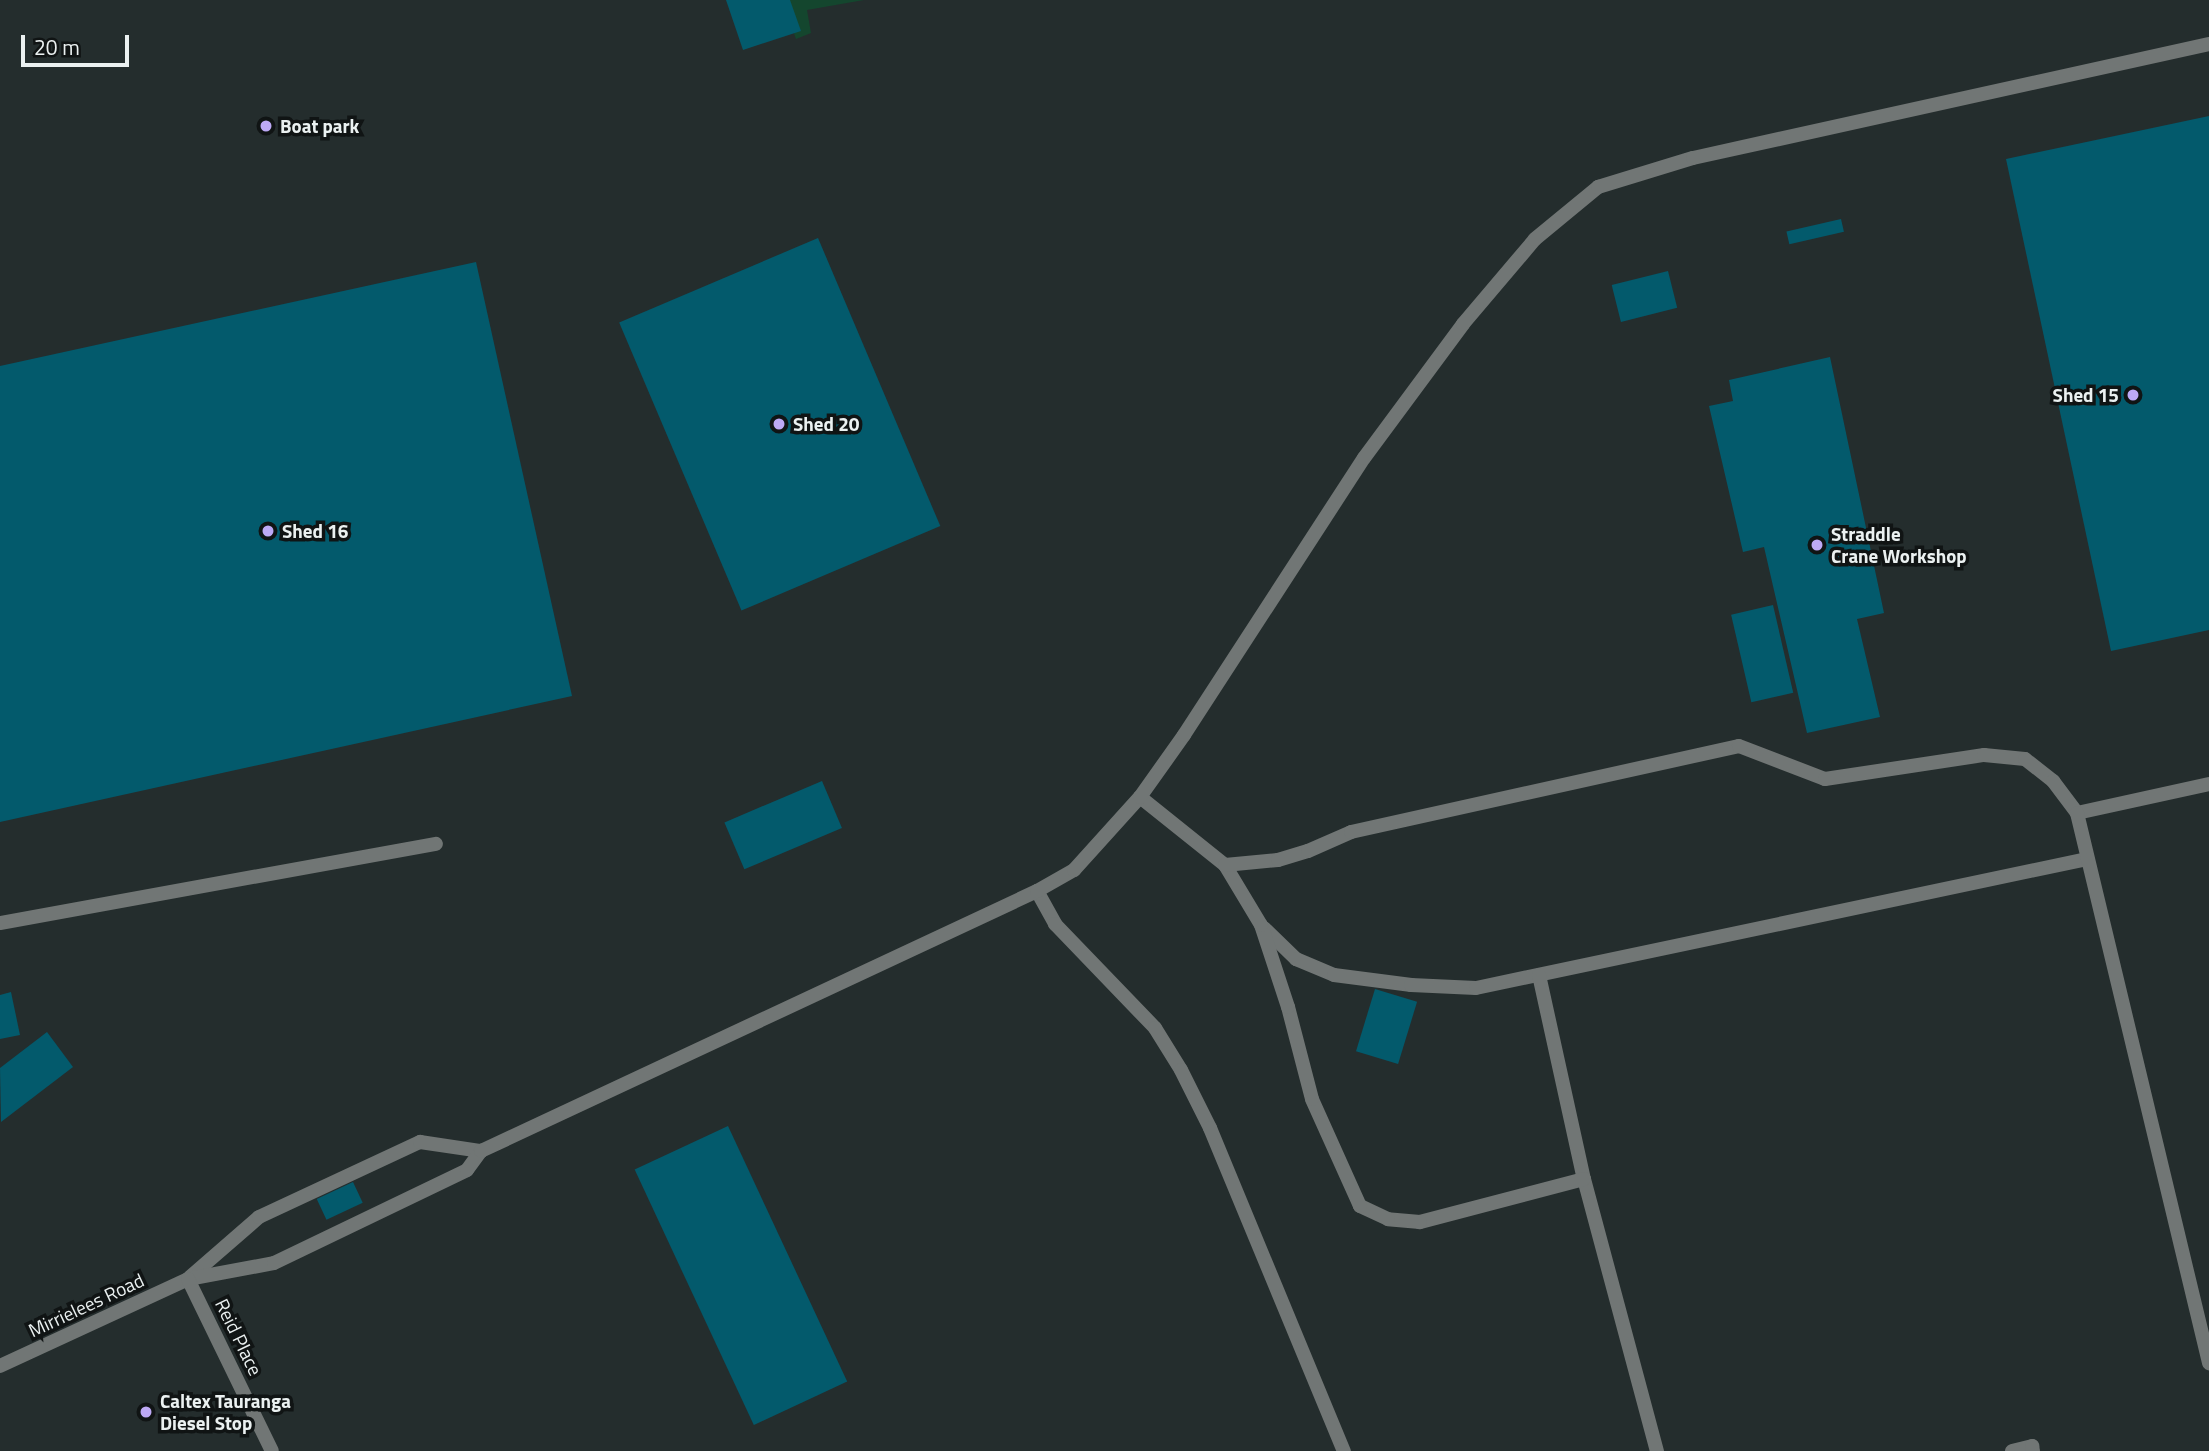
<!DOCTYPE html>
<html>
<head>
<meta charset="utf-8">
<style>
  body { margin:0 }
  #map { position:relative; width:2209px; height:1451px; overflow:hidden; background:#242d2d; font-family:"Titillium Web",sans-serif }
  div>[style] { position:absolute }
  [style*='--x'] { left:calc(var(--x)*1px); top:calc(var(--y)*1px); width:calc(var(--w)*1px); rotate:calc(var(--a)*1deg) }
  .green>* { inset:0; background:#14462e }
  .building>* { inset:0; background:#035a6c; transform-origin:0 0 }
  .service>* { height:14px; margin:-7px; padding:0 7px; transform-origin:7px; border-radius:7px; background:#717675 }
  .minor>* { height:14px; margin:-7px; padding:0 7px; transform-origin:7px; border-radius:7px; background:#717675 }
  .dots>* { width:19px; height:19px; translate:-50% -50%; box-sizing:border-box; border:4px solid #101414; border-radius:50% }
  span { translate:-50% -50%; white-space:nowrap; text-align:center; line-height:1.15; -webkit-text-stroke:7px #101414; paint-order:stroke }
  .poi-label { font-size:19px; color:#ebf1f1; font-weight:700 }
  .left { translate:0 -50%; text-align:left }
  .right { translate:-100% -50%; text-align:right }
  .street-label { font-size:19px; color:#ebf1f1 }
  .scale { position:absolute; left:21px; top:35px; width:108px; height:32px; box-sizing:border-box; border:4px solid #ebf1f1; border-top:0; padding-left:9px; font-size:21px; line-height:24px; white-space:nowrap; color:#ebf1f1; -webkit-text-stroke:5px #101414; paint-order:stroke }
</style>
</head>
<body>
<div id="map">
  <div class="green">
    <div style="clip-path:polygon(782px 0,864px 0,807px 10px,811px 33px,796px 39px)"></div>
  </div>
  <div class="building">
    <div style="clip-path:polygon(726px 0,790px 0,801px 31px,743px 50px)"></div>
    <div style="clip-path:polygon(2209px 116px,2209px 630px,2111px 651px,2006px 159px)"></div>
    <div style="left:1841px;top:219px;width:13px;height:56px;rotate:77deg"></div>
    <div style="left:818px;top:238px;width:313px;height:216px;rotate:67deg"></div>
    <div style="clip-path:polygon(476px 262px,572px 696px,0 822px,0 366px)"></div>
    <div style="left:1668px;top:271px;width:38px;height:58px;rotate:76deg"></div>
    <div style="clip-path:polygon(1830px 357px,1884px 613px,1857px 619px,1880px 717px,1807px 733px,1764px 547px,1743px 552px,1709px 406px,1733px 401px,1729px 380px)"></div>
    <div style="left:1773px;top:605px;width:90px;height:43px;rotate:77deg"></div>
    <div style="left:822px;top:781px;width:51px;height:106px;rotate:67deg"></div>
    <div style="left:1375px;top:989px;width:44px;height:65px;rotate:17deg"></div>
    <div style="clip-path:polygon(11px 992px,20px 1035px,0 1039px,0 995px)"></div>
    <div style="clip-path:polygon(47px 1032px,73px 1067px,1px 1122px,0 1068px)"></div>
    <div style="left:728px;top:1126px;width:282px;height:103px;rotate:65deg"></div>
    <div style="left:353px;top:1182px;width:23px;height:40px;rotate:65deg"></div>
  </div>
  <div class="service">
    <div style="--x:1140;--y:797;--w:109;--a:38.7"></div>
    <div style="--x:2077;--y:813;--w:135;--a:-12.4"></div>
    <div style="--x:1037;--y:891;--w:38;--a:61"></div>
    <div style="--x:1055;--y:924;--w:144;--a:46.1"></div>
    <div style="--x:1155;--y:1028;--w:49;--a:58.2"></div>
    <div style="--x:1181;--y:1070;--w:65;--a:63.4"></div>
    <div style="--x:1210;--y:1128;--w:350;--a:67.5"></div>
    <div style="--x:0;--y:923;--w:443;--a:-10.3"></div>
    <div style="--x:1264;--y:928;--w:45;--a:44.1"></div>
    <div style="--x:1296;--y:959;--w:41;--a:22.8"></div>
    <div style="--x:1334;--y:975;--w:78;--a:7.4"></div>
    <div style="--x:1411;--y:985;--w:65;--a:2.6"></div>
    <div style="--x:1476;--y:988;--w:624;--a:-11.92"></div>
    <div style="--x:1539;--y:975;--w:209;--a:77.6"></div>
    <div style="--x:1584;--y:1179;--w:282;--a:75"></div>
    <div style="--x:1584;--y:1179;--w:170;--a:165.3"></div>
    <div style="--x:1420;--y:1222;--w:32;--a:-175"></div>
    <div style="--x:1388;--y:1219;--w:31;--a:-155"></div>
    <div style="--x:1360;--y:1206;--w:117;--a:-114.2"></div>
    <div style="--x:1312;--y:1099;--w:95;--a:-104.6"></div>
    <div style="--x:1288;--y:1007;--w:86;--a:-108.2"></div>
    <div style="--x:1261;--y:925;--w:70;--a:-121"></div>
    <div style="--x:1225;--y:865;--w:53;--a:-5.4"></div>
    <div style="--x:1278;--y:860;--w:31;--a:-17"></div>
    <div style="--x:1308;--y:851;--w:47;--a:-23.8"></div>
    <div style="--x:1351;--y:832;--w:397;--a:-12.5"></div>
    <div style="--x:1739;--y:746;--w:92;--a:21"></div>
    <div style="--x:1825;--y:779;--w:161;--a:-8.6"></div>
    <div style="--x:1984;--y:755;--w:41;--a:5.6"></div>
    <div style="--x:2025;--y:759;--w:36;--a:38"></div>
    <div style="--x:2053;--y:781;--w:40;--a:53"></div>
    <div style="--x:2077;--y:813;--w:566;--a:76.5"></div>
    <div style="--x:190;--y:1277;--w:91;--a:-41"></div>
    <div style="--x:259;--y:1217;--w:178;--a:-25"></div>
    <div style="--x:420;--y:1142;--w:62;--a:8.4"></div>
    <div style="--x:188;--y:1279;--w:87;--a:-10.5"></div>
    <div style="--x:274;--y:1263;--w:214;--a:-25.7"></div>
    <div style="--x:467;--y:1170;--w:24;--a:-54"></div>
    <div style="--x:481;--y:1151;--w:614;--a:-25.06"></div>
    <div style="--x:1037;--y:891;--w:43;--a:-29.6"></div>
    <div style="--x:1074;--y:870;--w:98;--a:-47.9"></div>
    <div style="--x:1140;--y:797;--w:76;--a:-54.6"></div>
    <div style="--x:1184;--y:735;--w:330;--a:-57"></div>
    <div style="--x:1364;--y:458;--w:167;--a:-53.5"></div>
    <div style="--x:1463;--y:324;--w:111;--a:-49.7"></div>
    <div style="--x:1535;--y:239;--w:82;--a:-39.5"></div>
    <div style="--x:1598;--y:187;--w:99;--a:-17"></div>
    <div style="--x:1693;--y:158;--w:528;--a:-12.46"></div>
    <div style="--x:2012;--y:1451;--w:21;--a:-14"></div>
    <div style="--x:2032;--y:1446;--w:5;--a:79"></div>
  </div>
  <div class="minor">
    <div style="--x:0;--y:1366;--w:207;--a:-24.8"></div>
    <div style="--x:188;--y:1279;--w:191;--a:64"></div>
  </div>
  <div class="dots">
    <div style="left:266px;top:126px;background:#bda9f5"></div>
    <div style="left:2133px;top:395px;background:#bda9f5"></div>
    <div style="left:779px;top:424px;background:#bda9f5"></div>
    <div style="left:268px;top:531px;background:#bda9f5"></div>
    <div style="left:1817px;top:545px;background:#bda9f5"></div>
    <div style="left:146px;top:1412px;background:#bda9f5"></div>
  </div>
  <div class="poi-label">
    <span class="left" style="left:280px;top:126px">Boat park</span>
    <span class="right" style="left:2119px;top:395px">Shed 15</span>
    <span class="left" style="left:793px;top:424px">Shed 20</span>
    <span class="left" style="left:282px;top:531px">Shed 16</span>
    <span class="left" style="left:1831px;top:545px">Straddle<br>Crane Workshop</span>
    <span class="left" style="left:160px;top:1412px">Caltex Tauranga<br>Diesel Stop</span>
  </div>
  <div class="street-label">
    <span style="left:86px;top:1305px;rotate:-25deg">Mirrielees Road</span>
    <span style="left:239px;top:1337px;rotate:64deg">Reid Place</span>
  </div>
  <div class="scale">20 m</div>
</div>
</body>
</html>
